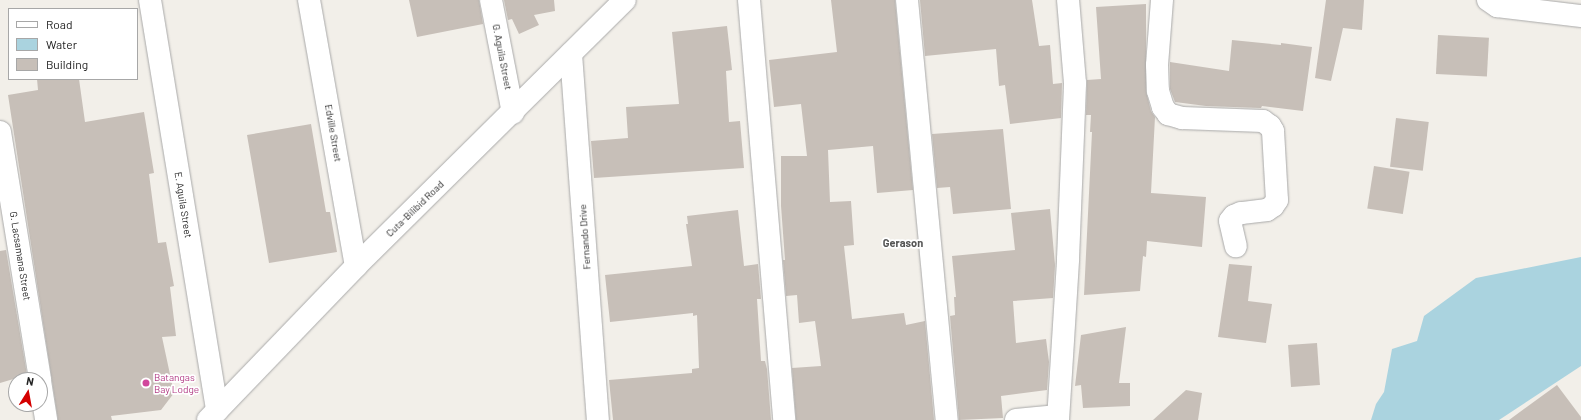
<!DOCTYPE html>
<html>
<head>
<meta charset="utf-8">
<style>
  body { margin:0 }
  #map { position:relative; width:1581px; height:420px; overflow:hidden; background:#f2efe9; font-family:Barlow,sans-serif }
  div>[style] { position:absolute }
  [style*='--x'] { left:calc(var(--x)*1px); top:calc(var(--y)*1px); width:calc(var(--w)*1px); rotate:calc(var(--a)*1deg) }
  .water>* { inset:0; background:#aad3df }
  .building>* { inset:0; background:#c7bfb8; transform-origin:0 0 }
  .roads { filter:drop-shadow(0 0 1px #a9a9a9) drop-shadow(0 0 1px #a9a9a9) }
  .minor>* { height:22px; margin:-11px; padding:0 11px; transform-origin:11px; border-radius:11px; background:#fff }
  .dots>* { width:11px; height:11px; translate:-50% -50%; box-sizing:border-box; border:2px solid #fff; border-radius:50% }
  span { translate:-50% -50%; white-space:nowrap; text-align:center; line-height:1.15; -webkit-text-stroke:3.5px #fff; paint-order:stroke }
  .street-label { font-size:10px; color:#222 }
  .hotel-label { font-size:10px; color:#b23c85 }
  .left { translate:0 -50%; text-align:left }
  .neighbourhood-label { font-size:11px; color:#555; font-weight:700 }
  .legend { position:absolute; left:8px; top:8px; width:130px; height:72px; box-sizing:border-box; background:#fff; border:1px solid #a7a7a7; margin:0; padding:5px 7px; list-style:none; font-size:12px; color:#222 }
  .legend li { display:flex; align-items:center; gap:8px; height:20px }
  .legend b { width:20px; border:1px solid #a7a7a7 }
  .north { position:absolute; left:8px; top:372px; width:40px; height:40px; box-sizing:border-box; background:#fff; border:1px solid #a7a7a7; border-radius:50%; rotate:11deg; font-size:11px; font-weight:700; line-height:16px; text-align:center; color:#222 }
  .north::after { content:''; display:block; margin:auto; width:14px; height:18px; background:#d40000; clip-path:polygon(50% 0,100% 100%,50% 72%,0 100%) }
</style>
</head>
<body>
<div id="map">
  <div class="water">
    <div style="clip-path:polygon(1581px 257px,1581px 366px,1499px 420px,1371px 420px,1376px 404px,1384px 392px,1392px 349px,1417px 341px,1424px 316px,1476px 278px)"></div>
  </div>
  <div class="building">
    <div style="clip-path:polygon(409px 0,479px 0,483px 24px,417px 37px)"></div>
    <div style="clip-path:polygon(504px 0,554px 0,555px 11px,534px 15px,539px 25px,519px 34px,512px 19px,508px 20px)"></div>
    <div style="clip-path:polygon(831px 0,895px 0,913px 190px,877px 193px,873px 146px,828px 150px,830px 202px,851px 201px,854px 245px,844px 246px,852px 319px,904px 313px,906px 325px,925px 321px,934px 420px,796px 420px,792px 368px,821px 366px,815px 321px,799px 323px,797px 295px,786px 296px,783px 260px,785px 260px,781px 206px,781px 156px,807px 156px,801px 104px,774px 107px,769px 60px,837px 52px)"></div>
    <div style="clip-path:polygon(920px 0,1032px 0,1039px 46px,1050px 45px,1053px 84px,1062px 83px,1061px 118px,1010px 124px,1005px 85px,999px 86px,996px 49px,925px 56px)"></div>
    <div style="clip-path:polygon(1326px 0,1364px 0,1362px 30px,1343px 28px,1331px 81px,1315px 78px)"></div>
    <div style="clip-path:polygon(1146px 4px,1146px 91px,1151px 111px,1155px 117px,1151px 193px,1206px 197px,1202px 247px,1147px 241px,1146px 257px,1143px 256px,1140px 291px,1084px 295px,1092px 132px,1090px 132px,1091px 115px,1086px 115px,1087px 80px,1101px 79px,1096px 7px)"></div>
    <div style="clip-path:polygon(727px 26px,732px 70px,726px 71px,729px 122px,740px 121px,744px 168px,594px 178px,591px 141px,628px 138px,626px 107px,679px 104px,672px 32px)"></div>
    <div style="left:1438px;top:35px;width:51px;height:39px;rotate:3deg"></div>
    <div style="clip-path:polygon(1232px 40px,1281px 45px,1281px 43px,1312px 47px,1303px 111px,1262px 106px,1261px 108px,1206px 106px,1175px 102px,1170px 89px,1170px 62px,1229px 71px)"></div>
    <div style="clip-path:polygon(37px 79px,79px 79px,85px 122px,144px 112px,154px 173px,149px 174px,158px 243px,166px 242px,174px 286px,170px 287px,176px 336px,162px 337px,174px 393px,161px 410px,111px 416px,112px 420px,58px 420px,8px 95px,38px 90px)"></div>
    <div style="left:1396px;top:118px;width:33px;height:49px;rotate:7deg"></div>
    <div style="clip-path:polygon(311px 124px,326px 212px,330px 212px,337px 252px,269px 263px,247px 135px)"></div>
    <div style="clip-path:polygon(1003px 129px,1011px 209px,953px 214px,950px 187px,937px 188px,932px 134px)"></div>
    <div style="left:1374px;top:166px;width:36px;height:43px;rotate:9deg"></div>
    <div style="clip-path:polygon(1050px 209px,1055px 265px,1053px 298px,1013px 301px,1016px 343px,1046px 339px,1049px 362px,1047px 390px,1001px 396px,1003px 418px,959px 420px,950px 316px,955px 315px,954px 297px,956px 297px,952px 256px,1015px 250px,1011px 213px)"></div>
    <div style="clip-path:polygon(738px 210px,744px 266px,758px 264px,761px 299px,757px 299px,761px 361px,765px 361px,767px 369px,771px 420px,613px 420px,609px 380px,692px 373px,692px 369px,699px 368px,697px 315px,693px 316px,693px 313px,610px 322px,605px 275px,692px 266px,686px 224px,688px 224px,687px 216px)"></div>
    <div style="clip-path:polygon(6px 250px,27px 375px,0 383px,0 251px)"></div>
    <div style="clip-path:polygon(1229px 264px,1252px 266px,1248px 301px,1272px 304px,1266px 343px,1218px 337px)"></div>
    <div style="clip-path:polygon(1126px 327px,1119px 383px,1130px 383px,1130px 406px,1083px 408px,1081px 385px,1075px 386px,1081px 335px)"></div>
    <div style="left:1317px;top:343px;width:42px;height:29px;rotate:86deg"></div>
    <div style="clip-path:polygon(1557px 385px,1581px 417px,1581px 420px,1509px 420px)"></div>
    <div style="clip-path:polygon(1186px 390px,1202px 393px,1198px 420px,1153px 420px)"></div>
  </div>
  <div class="roads">
    <div class="minor">
      <div style="--x:150;--y:0;--w:416;--a:80.7"></div>
      <div style="--x:309;--y:0;--w:270;--a:80"></div>
      <div style="--x:491;--y:0;--w:115;--a:79"></div>
      <div style="--x:749;--y:0;--w:421;--a:85.2"></div>
      <div style="--x:907;--y:0;--w:422;--a:84.6"></div>
      <div style="--x:1162;--y:0;--w:65;--a:94.4"></div>
      <div style="--x:1157;--y:65;--w:26;--a:88"></div>
      <div style="--x:1158;--y:91;--w:17;--a:73"></div>
      <div style="--x:1163;--y:107;--w:9;--a:54"></div>
      <div style="--x:1168;--y:114;--w:15;--a:16"></div>
      <div style="--x:1182;--y:118;--w:81;--a:2.1"></div>
      <div style="--x:1263;--y:121;--w:9;--a:36"></div>
      <div style="--x:1270;--y:126;--w:6;--a:59"></div>
      <div style="--x:1273;--y:131;--w:69;--a:86.7"></div>
      <div style="--x:1277;--y:200;--w:7;--a:124"></div>
      <div style="--x:1273;--y:206;--w:7;--a:146"></div>
      <div style="--x:1267;--y:210;--w:26;--a:173"></div>
      <div style="--x:1241;--y:213;--w:8;--a:157"></div>
      <div style="--x:1234;--y:216;--w:6;--a:129"></div>
      <div style="--x:1230;--y:221;--w:26;--a:77"></div>
      <div style="--x:1488;--y:0;--w:11;--a:34"></div>
      <div style="--x:1497;--y:6;--w:85;--a:6.8"></div>
      <div style="--x:571;--y:54;--w:367;--a:85.8"></div>
      <div style="--x:0;--y:132;--w:251;--a:80.8"></div>
      <div style="--x:40;--y:381;--w:39;--a:81"></div>
      <div style="--x:208;--y:420;--w:214;--a:-46.1"></div>
      <div style="--x:356;--y:266;--w:378;--a:-44.7"></div>
      <div style="--x:1016;--y:420;--w:42;--a:-5.4"></div>
      <div style="--x:1058;--y:420;--w:161;--a:-86.4"></div>
      <div style="--x:1068;--y:259;--w:176;--a:-87.7"></div>
      <div style="--x:1075;--y:83;--w:83;--a:-94.8"></div>
    </div>
  </div>
  <div class="dots">
    <div style="left:146px;top:383px;background:#d1479c"></div>
  </div>
  <div class="street-label">
    <span style="left:502px;top:57px;rotate:79deg">G. Aguila Street</span>
    <span style="left:333px;top:133px;rotate:80deg">Edville Street</span>
    <span style="left:183px;top:205px;rotate:81deg">E. Aguila Street</span>
    <span style="left:415px;top:209px;rotate:-44deg">Cuta-Bilibid Road</span>
    <span style="left:585px;top:237px;rotate:-94deg">Fernando Drive</span>
    <span style="left:20px;top:256px;rotate:81deg">G. Lacsamana Street</span>
  </div>
  <div class="hotel-label">
    <span class="left" style="left:154px;top:383px">Batangas<br>Bay Lodge</span>
  </div>
  <div class="neighbourhood-label">
    <span style="left:903px;top:243px">Gerason</span>
  </div>
  <ul class="legend">
  <li><b style="height:5px;background:#fff"></b>Road</li>
  <li><b style="height:11px;background:#aad3df"></b>Water</li>
  <li><b style="height:11px;background:#c7bfb8"></b>Building</li>
  </ul>
  <div class="north">N</div>
</div>
</body>
</html>
